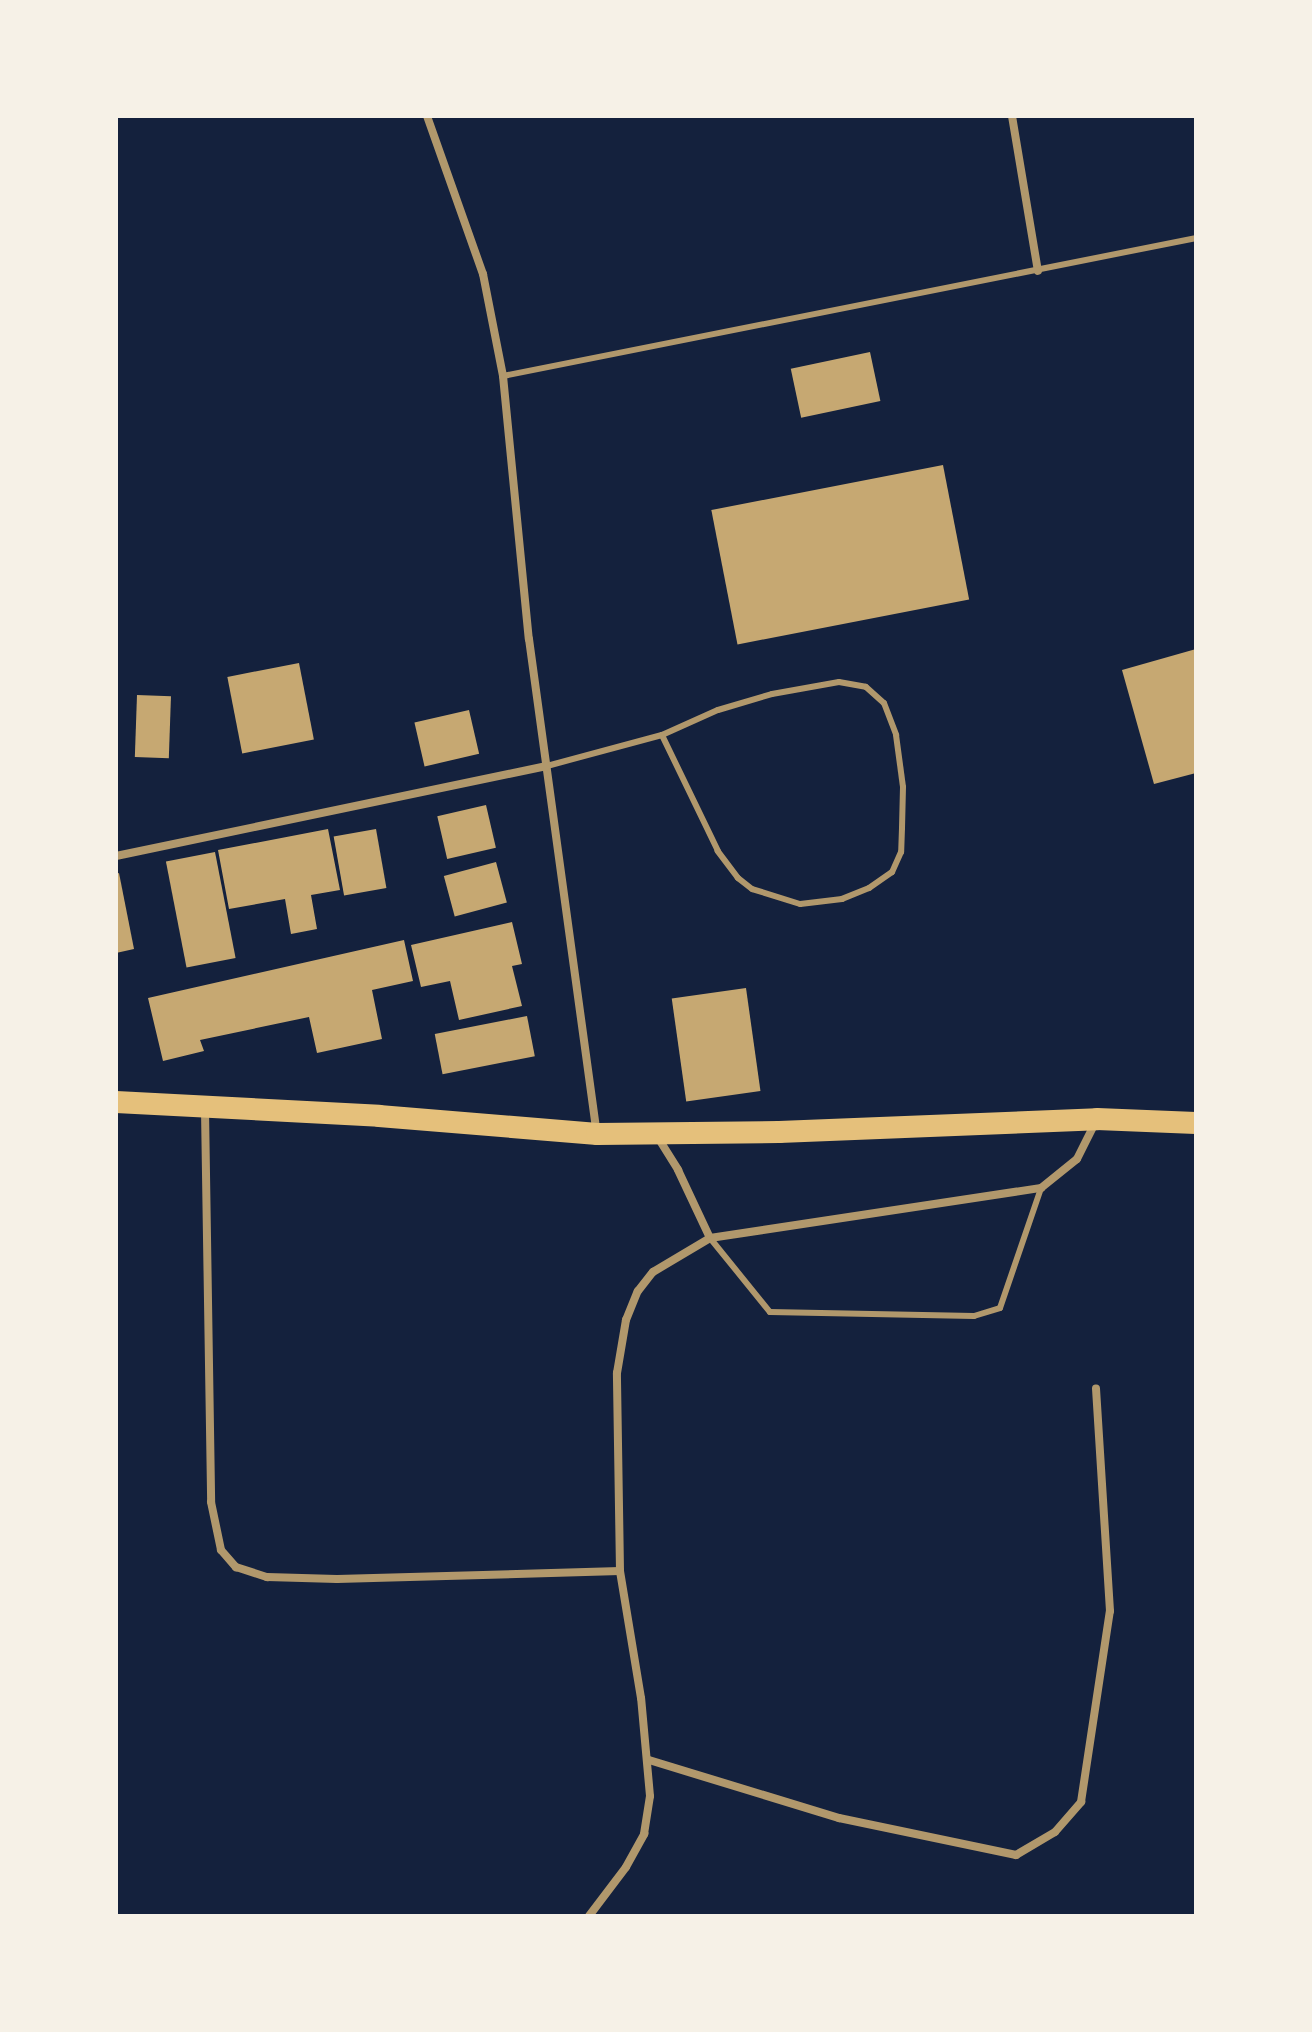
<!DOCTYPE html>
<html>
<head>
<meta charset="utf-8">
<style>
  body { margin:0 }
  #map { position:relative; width:1312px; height:2032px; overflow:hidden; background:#14213d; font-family:Karla,sans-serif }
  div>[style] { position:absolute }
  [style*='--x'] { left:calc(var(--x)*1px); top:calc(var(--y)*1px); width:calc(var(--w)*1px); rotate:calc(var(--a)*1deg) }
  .building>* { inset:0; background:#c6a872; transform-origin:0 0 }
  .service>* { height:6px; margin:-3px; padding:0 3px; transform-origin:3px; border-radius:3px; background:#b1986c }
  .minor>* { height:8px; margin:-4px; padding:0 4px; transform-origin:4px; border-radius:4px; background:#b1986c }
  .trunk>* { height:22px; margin:-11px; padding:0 11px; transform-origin:11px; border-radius:11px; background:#e5c07b }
  span { translate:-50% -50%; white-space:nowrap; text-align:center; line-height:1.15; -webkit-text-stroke:8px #f6f1e7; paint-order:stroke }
  .frame { position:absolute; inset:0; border:118px solid #f6f1e7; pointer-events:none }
</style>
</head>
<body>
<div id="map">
  <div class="building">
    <div style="left:870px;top:352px;width:50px;height:81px;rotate:78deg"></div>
    <div style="left:943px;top:465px;width:137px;height:236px;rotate:79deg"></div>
    <div style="clip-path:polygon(1196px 649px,1196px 773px,1154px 784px,1122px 670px)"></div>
    <div style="left:299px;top:663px;width:78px;height:73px;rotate:79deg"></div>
    <div style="left:137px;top:695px;width:34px;height:62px;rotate:2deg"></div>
    <div style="left:469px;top:710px;width:45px;height:56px;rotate:77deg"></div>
    <div style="left:486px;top:805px;width:44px;height:50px;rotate:77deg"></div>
    <div style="clip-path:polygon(328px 829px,340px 890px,311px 895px,317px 929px,291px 934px,285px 899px,229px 909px,218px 850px)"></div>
    <div style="left:376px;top:829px;width:60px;height:43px;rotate:80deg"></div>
    <div style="left:215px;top:852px;width:108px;height:50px;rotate:79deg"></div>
    <div style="left:496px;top:862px;width:42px;height:54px;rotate:75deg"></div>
    <div style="clip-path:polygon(119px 873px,134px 949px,116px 953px,116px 874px)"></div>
    <div style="clip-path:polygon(512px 922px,522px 964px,512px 966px,522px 1006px,459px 1020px,450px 981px,421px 987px,411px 945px)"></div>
    <div style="clip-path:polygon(404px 940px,413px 981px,372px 990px,382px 1039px,317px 1053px,309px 1017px,200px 1040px,204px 1051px,163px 1061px,148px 998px)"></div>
    <div style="left:746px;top:988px;width:104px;height:75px;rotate:82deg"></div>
    <div style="left:527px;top:1016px;width:41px;height:94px;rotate:79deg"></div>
  </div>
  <div class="service">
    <div style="--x:503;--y:376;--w:707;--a:-11.26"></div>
    <div style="--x:547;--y:766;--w:119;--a:-15.1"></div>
    <div style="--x:662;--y:735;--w:61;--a:-24.1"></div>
    <div style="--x:718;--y:710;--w:56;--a:-16.5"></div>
    <div style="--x:772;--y:694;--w:68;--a:-10.2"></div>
    <div style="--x:839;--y:682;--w:27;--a:10"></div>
    <div style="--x:866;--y:687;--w:24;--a:42"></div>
    <div style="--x:884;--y:703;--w:34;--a:69"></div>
    <div style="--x:896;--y:735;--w:52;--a:82.3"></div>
    <div style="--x:903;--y:787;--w:41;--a:91.4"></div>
    <div style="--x:902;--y:828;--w:24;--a:92"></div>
    <div style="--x:901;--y:852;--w:22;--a:114"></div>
    <div style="--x:892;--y:872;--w:28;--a:145"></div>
    <div style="--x:869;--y:888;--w:29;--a:158"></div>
    <div style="--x:842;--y:899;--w:42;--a:173.2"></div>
    <div style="--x:800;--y:904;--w:50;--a:-162.6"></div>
    <div style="--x:752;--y:889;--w:18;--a:-142"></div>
    <div style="--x:738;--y:878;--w:34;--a:-127"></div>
    <div style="--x:718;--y:851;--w:129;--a:-115.8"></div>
    <div style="--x:710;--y:1238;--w:95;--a:51"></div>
    <div style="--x:770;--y:1312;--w:204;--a:1.1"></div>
    <div style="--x:974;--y:1316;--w:27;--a:-17"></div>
    <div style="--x:1000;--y:1308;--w:127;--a:-71.1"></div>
  </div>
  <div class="minor">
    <div style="--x:427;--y:116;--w:168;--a:70.5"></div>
    <div style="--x:483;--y:274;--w:104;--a:78.9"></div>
    <div style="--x:503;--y:376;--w:264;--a:84.4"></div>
    <div style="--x:529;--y:639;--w:500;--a:82.2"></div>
    <div style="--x:1012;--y:116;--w:157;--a:80.5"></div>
    <div style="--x:116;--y:856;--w:440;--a:-11.8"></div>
    <div style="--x:205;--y:1110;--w:392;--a:89.1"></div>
    <div style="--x:211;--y:1502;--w:49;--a:78.2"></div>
    <div style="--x:221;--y:1550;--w:23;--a:49"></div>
    <div style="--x:236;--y:1567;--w:33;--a:18"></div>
    <div style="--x:267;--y:1577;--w:70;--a:1.6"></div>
    <div style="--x:337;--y:1579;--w:283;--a:-1.6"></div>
    <div style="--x:657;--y:1136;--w:40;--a:58"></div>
    <div style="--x:678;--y:1170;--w:75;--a:64.8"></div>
    <div style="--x:649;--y:1760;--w:199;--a:17"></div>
    <div style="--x:839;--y:1818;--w:181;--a:11.8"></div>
    <div style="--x:1016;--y:1855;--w:45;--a:-30.5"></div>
    <div style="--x:1055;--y:1832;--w:40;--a:-49"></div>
    <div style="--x:1081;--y:1802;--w:193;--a:-81.4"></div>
    <div style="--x:1110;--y:1611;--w:223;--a:-93.6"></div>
    <div style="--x:589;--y:1916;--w:61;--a:-52.9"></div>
    <div style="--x:626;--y:1867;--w:38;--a:-61"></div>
    <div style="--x:644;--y:1834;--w:38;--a:-81"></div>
    <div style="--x:650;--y:1796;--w:98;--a:-95.2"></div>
    <div style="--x:641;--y:1698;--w:129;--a:-99.4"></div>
    <div style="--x:620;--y:1571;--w:198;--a:-90.9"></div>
    <div style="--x:617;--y:1373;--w:54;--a:-80.4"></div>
    <div style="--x:626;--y:1320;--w:31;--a:-68"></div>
    <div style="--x:638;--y:1291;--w:24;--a:-52"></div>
    <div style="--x:653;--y:1272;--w:66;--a:-30.8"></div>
    <div style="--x:710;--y:1238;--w:335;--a:-8.6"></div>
    <div style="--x:1041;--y:1188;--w:46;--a:-38.9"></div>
    <div style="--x:1077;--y:1159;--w:40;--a:-63.4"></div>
  </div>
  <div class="trunk">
    <div style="--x:116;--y:1102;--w:263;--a:3"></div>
    <div style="--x:379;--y:1116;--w:219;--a:4.7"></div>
    <div style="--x:597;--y:1134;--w:182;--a:-0.6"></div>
    <div style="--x:779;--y:1132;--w:318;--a:-2.3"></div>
    <div style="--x:1097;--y:1119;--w:99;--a:2.3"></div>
  </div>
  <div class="frame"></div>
</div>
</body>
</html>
